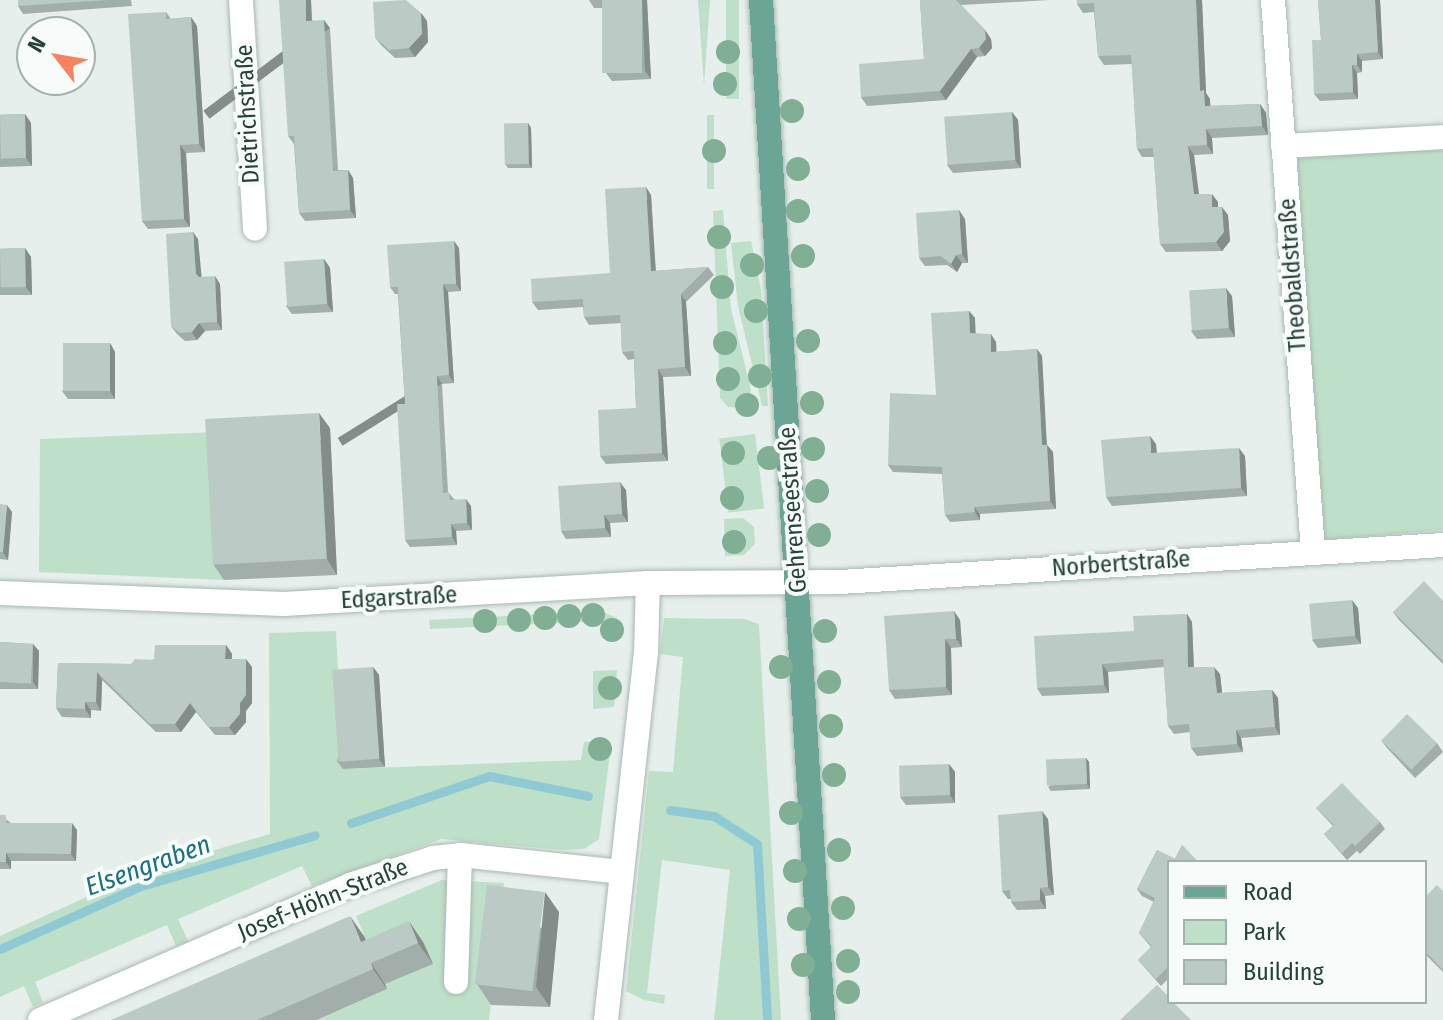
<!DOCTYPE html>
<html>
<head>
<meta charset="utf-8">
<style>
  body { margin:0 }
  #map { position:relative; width:1443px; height:1020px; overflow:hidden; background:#e6efeb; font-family:"Fira Sans Condensed",sans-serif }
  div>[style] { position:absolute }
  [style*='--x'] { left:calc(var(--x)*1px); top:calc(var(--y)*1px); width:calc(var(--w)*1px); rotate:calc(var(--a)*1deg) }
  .green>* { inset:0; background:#bfe0c8; transform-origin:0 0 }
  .stream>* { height:9px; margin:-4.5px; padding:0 4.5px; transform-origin:4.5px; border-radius:4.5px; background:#8ec9d4 }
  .roads { filter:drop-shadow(0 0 2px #a8b8b2) drop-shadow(0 0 2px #a8b8b2) }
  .minor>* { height:24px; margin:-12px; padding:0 12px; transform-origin:12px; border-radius:12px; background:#fff }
  .major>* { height:24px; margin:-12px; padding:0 12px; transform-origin:12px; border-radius:12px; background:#6aa596 }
  .trees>* { width:24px; height:24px; margin:-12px; border-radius:50%; background:#80af93 }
  .wall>* { inset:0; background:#a1aea9 }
  .shaded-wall>* { inset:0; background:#838d89; transform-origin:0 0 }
  .building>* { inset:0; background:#bbcac4; transform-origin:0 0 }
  span { translate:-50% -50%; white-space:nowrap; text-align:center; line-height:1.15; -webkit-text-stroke:8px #f7fbf9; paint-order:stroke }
  .street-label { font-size:24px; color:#24423a }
  .water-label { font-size:26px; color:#1c6f80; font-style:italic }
  .legend { position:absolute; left:1167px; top:860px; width:260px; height:144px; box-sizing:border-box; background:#f7fbf9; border:2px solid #a3b1ad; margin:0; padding:10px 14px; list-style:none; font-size:24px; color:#24423a }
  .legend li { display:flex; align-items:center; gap:16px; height:40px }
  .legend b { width:40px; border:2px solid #a3b1ad }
  .north { position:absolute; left:16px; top:16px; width:80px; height:80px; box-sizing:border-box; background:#f7fbf9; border:2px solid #a3b1ad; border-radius:50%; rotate:301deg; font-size:22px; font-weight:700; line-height:32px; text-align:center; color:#24423a }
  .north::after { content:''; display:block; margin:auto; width:28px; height:36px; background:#f4845f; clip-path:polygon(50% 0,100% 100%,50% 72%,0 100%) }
</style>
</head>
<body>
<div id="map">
  <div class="green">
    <div style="clip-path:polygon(698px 0,710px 0,704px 86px)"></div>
    <div style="left:726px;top:0;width:13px;height:99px"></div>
    <div style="left:707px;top:115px;width:7px;height:74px"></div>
    <div style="clip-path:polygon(1443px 145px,1443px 530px,1319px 540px,1296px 153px)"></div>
    <div style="clip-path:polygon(723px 210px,731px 309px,750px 385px,752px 409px,728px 407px,720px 398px,713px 211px)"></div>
    <div style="clip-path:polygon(751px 241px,761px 290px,768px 406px,762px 406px,738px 306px,731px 243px)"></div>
    <div style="clip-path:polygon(216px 432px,224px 580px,39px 572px,40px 439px)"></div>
    <div style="left:755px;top:434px;width:75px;height:36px;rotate:83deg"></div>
    <div style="clip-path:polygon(743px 518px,754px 527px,755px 544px,744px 555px,725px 556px,724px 519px)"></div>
    <div style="clip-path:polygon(601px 611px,617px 618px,622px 636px,603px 637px,602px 621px,430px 629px,429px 620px)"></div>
    <div style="clip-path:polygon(664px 618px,744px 619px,759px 624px,781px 1020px,714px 1020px,730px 870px,662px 860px,647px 993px,665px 995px,664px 1004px,644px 1000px,626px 991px,649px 771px,673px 772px,683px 657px,660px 654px)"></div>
    <div style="clip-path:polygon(336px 631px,343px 769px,581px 760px,584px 742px,604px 741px,611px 746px,599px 839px,584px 849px,564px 850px,441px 839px,312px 886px,302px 866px,178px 919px,188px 941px,176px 946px,167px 925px,35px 982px,43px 1002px,33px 1007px,24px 986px,0 997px,0 936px,149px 869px,270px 834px,269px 633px)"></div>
    <div style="clip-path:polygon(617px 670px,614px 707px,593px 709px,593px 671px)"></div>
    <div style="clip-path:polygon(442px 880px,504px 883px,489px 1020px,318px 1020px,387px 989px,356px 916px)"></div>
  </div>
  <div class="stream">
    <div style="--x:670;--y:810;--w:44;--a:7.8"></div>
    <div style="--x:714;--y:816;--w:51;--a:33.1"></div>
    <div style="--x:757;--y:844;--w:176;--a:86.7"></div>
    <div style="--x:351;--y:823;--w:146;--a:-18.8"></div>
    <div style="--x:489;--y:776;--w:101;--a:11.4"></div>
    <div style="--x:0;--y:949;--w:154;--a:-24.1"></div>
    <div style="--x:141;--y:886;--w:181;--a:-16.3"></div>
  </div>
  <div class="roads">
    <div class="minor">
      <div style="--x:241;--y:0;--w:229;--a:86.5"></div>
      <div style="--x:1273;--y:0;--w:552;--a:85.85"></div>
      <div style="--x:1283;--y:146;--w:160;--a:-3.2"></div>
      <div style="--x:0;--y:593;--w:284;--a:2.2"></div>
      <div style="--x:284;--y:604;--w:365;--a:-3.3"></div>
      <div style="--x:648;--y:583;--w:192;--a:-0.3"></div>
      <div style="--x:840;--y:582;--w:604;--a:-3.51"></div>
      <div style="--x:456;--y:982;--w:127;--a:-88.2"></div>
      <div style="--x:40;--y:1020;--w:338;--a:-23.5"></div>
      <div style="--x:350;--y:885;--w:87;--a:-18"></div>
      <div style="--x:433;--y:858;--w:27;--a:-6"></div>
      <div style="--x:460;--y:855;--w:162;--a:6"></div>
      <div style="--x:606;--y:1020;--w:369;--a:-83.8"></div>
      <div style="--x:646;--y:653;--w:70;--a:-88.4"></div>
    </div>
    <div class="major">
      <div style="--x:761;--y:0;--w:1022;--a:86.52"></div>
    </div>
  </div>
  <div class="trees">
    <div style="left:728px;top:52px"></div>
    <div style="left:725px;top:84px"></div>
    <div style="left:792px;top:111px"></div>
    <div style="left:714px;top:151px"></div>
    <div style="left:798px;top:169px"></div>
    <div style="left:798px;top:211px"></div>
    <div style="left:719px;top:237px"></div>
    <div style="left:803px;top:256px"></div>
    <div style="left:752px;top:265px"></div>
    <div style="left:722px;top:287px"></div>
    <div style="left:756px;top:311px"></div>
    <div style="left:808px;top:341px"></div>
    <div style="left:725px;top:343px"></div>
    <div style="left:760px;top:376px"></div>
    <div style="left:728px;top:379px"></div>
    <div style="left:812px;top:403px"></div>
    <div style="left:747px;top:405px"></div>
    <div style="left:813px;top:449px"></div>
    <div style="left:733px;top:453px"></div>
    <div style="left:769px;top:458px"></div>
    <div style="left:817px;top:491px"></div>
    <div style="left:732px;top:498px"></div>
    <div style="left:819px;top:535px"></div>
    <div style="left:734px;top:542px"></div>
    <div style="left:593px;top:615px"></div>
    <div style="left:569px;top:616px"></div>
    <div style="left:545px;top:618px"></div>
    <div style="left:519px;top:620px"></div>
    <div style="left:485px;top:621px"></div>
    <div style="left:612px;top:630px"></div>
    <div style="left:825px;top:631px"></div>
    <div style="left:781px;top:667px"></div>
    <div style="left:829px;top:682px"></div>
    <div style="left:610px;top:688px"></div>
    <div style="left:831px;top:726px"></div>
    <div style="left:600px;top:749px"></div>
    <div style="left:834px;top:775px"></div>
    <div style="left:791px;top:813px"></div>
    <div style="left:839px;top:850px"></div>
    <div style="left:795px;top:871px"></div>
    <div style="left:843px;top:908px"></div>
    <div style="left:799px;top:919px"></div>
    <div style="left:848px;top:961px"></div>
    <div style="left:803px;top:965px"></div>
    <div style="left:848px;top:992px"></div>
  </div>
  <div class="wall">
    <div style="clip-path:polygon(18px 0,131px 0,132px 6px,23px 14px,18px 6px)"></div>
    <div style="clip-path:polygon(311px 0,312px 20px,330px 28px,338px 170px,348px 170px,353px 178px,356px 218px,305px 221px,299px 213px,294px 144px,288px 136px)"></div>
    <div style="clip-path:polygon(589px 0,647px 0,651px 79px,612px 81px,606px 73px,603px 8px,594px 8px)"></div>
    <div style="clip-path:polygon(920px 0,1049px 0,961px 5px,985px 30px,991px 39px,992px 48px,985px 56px,977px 57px,946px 100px,867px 106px,861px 97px,924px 59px)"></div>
    <div style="clip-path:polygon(1077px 0,1202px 0,1206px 93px,1210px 99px,1210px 106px,1260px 104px,1266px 113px,1268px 135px,1212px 138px,1213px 154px,1194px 155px,1198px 194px,1218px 202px,1218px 207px,1228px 215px,1230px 241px,1222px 251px,1166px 252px,1160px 244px,1154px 157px,1142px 157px,1137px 149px,1132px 64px,1104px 65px,1098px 56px,1094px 12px,1083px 13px,1077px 4px)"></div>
    <div style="clip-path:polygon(1318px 0,1380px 0,1383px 59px,1362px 61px,1362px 72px,1357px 73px,1358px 99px,1320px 101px,1314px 94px,1321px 40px)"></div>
    <div style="clip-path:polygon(166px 12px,171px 19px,191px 17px,197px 26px,205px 152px,186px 153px,190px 227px,148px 229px,142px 221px)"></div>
    <div style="clip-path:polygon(421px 13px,427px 21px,428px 42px,415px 57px,395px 58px,381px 45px,375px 37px)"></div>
    <div style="clip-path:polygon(1012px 112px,1018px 120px,1021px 168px,953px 173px,947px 165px)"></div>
    <div style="clip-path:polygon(25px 114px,31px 123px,32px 166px,0 167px,0 115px)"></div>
    <div style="clip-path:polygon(528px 123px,531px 128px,532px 168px,508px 168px,505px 164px)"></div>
    <div style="clip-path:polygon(651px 195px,656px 271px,708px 267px,714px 275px,686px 302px,691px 376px,663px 377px,668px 461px,606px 464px,600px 456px,636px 408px,634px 359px,628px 360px,622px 352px,621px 323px,589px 325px,584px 317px,583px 307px,538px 310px,532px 302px,610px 273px)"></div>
    <div style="clip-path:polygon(965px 219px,968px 263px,962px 263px,957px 272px,947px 265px,925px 266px,919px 258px)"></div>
    <div style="clip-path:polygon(198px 239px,201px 277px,220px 284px,222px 330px,205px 331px,197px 340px,185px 341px,177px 334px,171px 326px)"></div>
    <div style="clip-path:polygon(25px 248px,31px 257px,32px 295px,0 295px,0 249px)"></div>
    <div style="clip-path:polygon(459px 248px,461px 291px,448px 292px,454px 383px,442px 384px,448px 492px,454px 499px,471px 506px,472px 530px,456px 531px,457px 545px,410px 547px,405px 540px,405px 404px,398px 294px,395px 294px,390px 287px)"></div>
    <div style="clip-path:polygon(324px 259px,330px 268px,333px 312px,292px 314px,286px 306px)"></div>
    <div style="clip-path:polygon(1232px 296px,1235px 337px,1197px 339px,1191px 331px)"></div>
    <div style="clip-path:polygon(969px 311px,975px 318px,975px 333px,996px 342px,996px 352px,1037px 349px,1042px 356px,1047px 445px,1053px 452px,1056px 509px,980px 514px,980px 520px,950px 522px,945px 515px,942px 474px,893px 472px,888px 465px,936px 395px)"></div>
    <div style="clip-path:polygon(110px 343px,115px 352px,115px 399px,68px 399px,62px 391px)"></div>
    <div style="clip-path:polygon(330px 428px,337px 575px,224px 580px,213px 564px)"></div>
    <div style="clip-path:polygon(1156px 444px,1157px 453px,1245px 456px,1247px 496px,1112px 506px,1106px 497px)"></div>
    <div style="clip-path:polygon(626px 490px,628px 522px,610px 523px,611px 537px,566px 539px,561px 531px)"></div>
    <div style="clip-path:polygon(0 504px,12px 512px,8px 560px,0 559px)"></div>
    <div style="clip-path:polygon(1443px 601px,1443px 664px,1399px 620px,1393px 612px)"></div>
    <div style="clip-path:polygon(1358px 608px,1361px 644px,1318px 648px,1312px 640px)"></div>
    <div style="clip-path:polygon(1187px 614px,1192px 622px,1194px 667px,1220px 674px,1222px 693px,1272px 690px,1278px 698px,1280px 735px,1241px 738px,1243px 752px,1197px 756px,1191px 748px,1190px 732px,1174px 734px,1168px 726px,1164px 667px,1108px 672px,1109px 693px,1042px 696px,1037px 688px,1134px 631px)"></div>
    <div style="clip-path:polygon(960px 620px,962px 647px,951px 648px,952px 695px,895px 699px,889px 690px)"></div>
    <div style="clip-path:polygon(0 642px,33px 644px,39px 651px,38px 689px,0 689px)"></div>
    <div style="clip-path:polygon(226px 645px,232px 654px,232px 659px,252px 667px,252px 703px,246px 711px,246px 722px,235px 735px,215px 735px,196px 712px,181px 732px,156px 732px,102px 680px,101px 711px,91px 710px,91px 718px,62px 717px,56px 708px,58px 663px,131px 664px)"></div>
    <div style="clip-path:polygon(373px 667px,379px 675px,385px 767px,343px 769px,337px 761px)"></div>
    <div style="clip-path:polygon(1381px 740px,1437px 743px,1443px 752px,1415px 778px,1387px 748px)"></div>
    <div style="clip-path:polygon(1086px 758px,1089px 762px,1090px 789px,1051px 791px,1048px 787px)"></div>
    <div style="clip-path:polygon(949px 764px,955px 772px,955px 803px,906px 805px,900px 797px)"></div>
    <div style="clip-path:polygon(1316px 808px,1380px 822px,1385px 829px,1360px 854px,1357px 851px,1347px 860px,1324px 834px,1333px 826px)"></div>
    <div style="clip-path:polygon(0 815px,11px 823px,77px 830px,76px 861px,11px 861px,11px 869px,0 869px)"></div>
    <div style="clip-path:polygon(1048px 819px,1054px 895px,1045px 896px,1046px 909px,1017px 910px,1011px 902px,1011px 899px,1008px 899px,1002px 891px)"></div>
    <div style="clip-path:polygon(1182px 845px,1198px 862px,1169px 862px,1169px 978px,1161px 986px,1138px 960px,1151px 947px,1139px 933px,1154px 902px,1142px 896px,1137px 889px,1157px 850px,1175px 859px)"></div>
    <div style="clip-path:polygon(1443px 891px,1443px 972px,1425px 954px,1425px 897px)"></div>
    <div style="clip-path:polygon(559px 912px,550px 1007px,491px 1005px,477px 984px)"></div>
    <div style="clip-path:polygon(364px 936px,366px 940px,423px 942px,433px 964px,385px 984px,387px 989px,317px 1020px,111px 1020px)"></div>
  </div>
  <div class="shaded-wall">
    <div style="clip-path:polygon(306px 0,311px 0,312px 29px,306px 21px)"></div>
    <div style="clip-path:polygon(642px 0,647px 0,651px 79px,645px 71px)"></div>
    <div style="clip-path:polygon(1196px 0,1202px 0,1206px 93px,1210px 99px,1211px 115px,1205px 106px,1200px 91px)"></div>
    <div style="clip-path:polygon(1375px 0,1380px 0,1383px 59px,1378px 52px)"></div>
    <div style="clip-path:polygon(421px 13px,427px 21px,428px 42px,415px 57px,409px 48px)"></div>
    <div style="clip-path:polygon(191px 17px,197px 26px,205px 152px,199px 144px)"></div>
    <div style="left:324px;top:20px;width:10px;height:151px;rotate:53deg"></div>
    <div style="clip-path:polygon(985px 30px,991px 39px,992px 48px,985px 56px,979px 48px)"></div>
    <div style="clip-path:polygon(971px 49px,977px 57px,946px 100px,940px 91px)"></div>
    <div style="clip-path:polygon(1357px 54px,1362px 61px,1362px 72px,1357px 65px)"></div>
    <div style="clip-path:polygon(1352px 65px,1357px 73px,1358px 99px,1353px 92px)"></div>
    <div style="clip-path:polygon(1260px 104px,1266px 113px,1268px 135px,1262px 126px)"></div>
    <div style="clip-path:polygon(1012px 112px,1018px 120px,1021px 168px,1015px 160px)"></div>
    <div style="clip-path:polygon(25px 114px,31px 123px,32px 166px,26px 158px)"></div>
    <div style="clip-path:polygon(528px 123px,531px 128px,532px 168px,529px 164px)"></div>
    <div style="clip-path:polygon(1206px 129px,1212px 138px,1213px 154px,1207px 145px)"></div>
    <div style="clip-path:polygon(180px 145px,186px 153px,190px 227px,184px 219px)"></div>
    <div style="clip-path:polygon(1188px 146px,1194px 155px,1200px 202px,1194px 194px)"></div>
    <div style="clip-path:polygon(348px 170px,353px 178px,356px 218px,350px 210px)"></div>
    <div style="clip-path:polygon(646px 187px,651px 195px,656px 279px,651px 271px)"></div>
    <div style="clip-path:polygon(1212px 194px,1218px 202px,1218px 216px,1212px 207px)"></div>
    <div style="clip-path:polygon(1222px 207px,1228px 215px,1230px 241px,1222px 251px,1216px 242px)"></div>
    <div style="clip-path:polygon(959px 210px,965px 219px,968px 263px,962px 254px)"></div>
    <div style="clip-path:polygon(193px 232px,198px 239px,202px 281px,196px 274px)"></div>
    <div style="clip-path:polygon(454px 241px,459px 248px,461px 291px,456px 284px)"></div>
    <div style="clip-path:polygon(25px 248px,31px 257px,32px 295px,26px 287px)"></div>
    <div style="clip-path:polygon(956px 255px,962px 263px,957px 272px,951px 264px)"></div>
    <div style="clip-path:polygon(324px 259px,330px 268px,333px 312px,327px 304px)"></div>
    <div style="clip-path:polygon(215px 276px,220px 284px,222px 330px,217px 322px)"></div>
    <div style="clip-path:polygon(443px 284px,448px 292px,454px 383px,449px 375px)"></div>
    <div style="clip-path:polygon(1226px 288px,1232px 296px,1235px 337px,1229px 328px)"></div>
    <div style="clip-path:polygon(681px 294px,686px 302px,691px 376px,685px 367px)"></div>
    <div style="clip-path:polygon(969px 311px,975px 318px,976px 341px,970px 333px)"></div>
    <div style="clip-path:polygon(199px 323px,205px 331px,197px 340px,192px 332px)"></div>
    <div style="clip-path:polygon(991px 334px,996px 342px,997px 360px,991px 352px)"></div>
    <div style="clip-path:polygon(110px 343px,115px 352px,115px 399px,110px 391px)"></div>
    <div style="clip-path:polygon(1037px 349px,1042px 356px,1047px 452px,1042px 445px)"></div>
    <div style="clip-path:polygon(658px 369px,663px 377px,668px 461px,662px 453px)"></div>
    <div style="left:437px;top:376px;width:9px;height:117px;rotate:58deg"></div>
    <div style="clip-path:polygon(319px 413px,330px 428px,337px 575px,327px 559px)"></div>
    <div style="clip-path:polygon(1150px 436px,1156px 444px,1157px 462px,1151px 453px)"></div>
    <div style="clip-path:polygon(1047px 445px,1053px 452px,1056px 509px,1050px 501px)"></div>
    <div style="clip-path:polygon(1239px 448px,1245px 456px,1247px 496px,1241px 488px)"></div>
    <div style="clip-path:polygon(620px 482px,626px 490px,628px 522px,622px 514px)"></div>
    <div style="clip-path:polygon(466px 499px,471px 506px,472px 530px,467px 523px)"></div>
    <div style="clip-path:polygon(7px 505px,12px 512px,8px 560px,3px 552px)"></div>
    <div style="clip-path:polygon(974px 507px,980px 514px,980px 520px,975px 512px)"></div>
    <div style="clip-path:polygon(604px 515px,610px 523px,611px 537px,605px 528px)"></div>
    <div style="clip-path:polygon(451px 524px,456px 531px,457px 545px,452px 537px)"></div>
    <div style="clip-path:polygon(1352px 600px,1358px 608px,1361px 644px,1355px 636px)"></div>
    <div style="clip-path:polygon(954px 611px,960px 620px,962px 647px,956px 639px)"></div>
    <div style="clip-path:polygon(1187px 614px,1192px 622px,1194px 675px,1188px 667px)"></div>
    <div style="clip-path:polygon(945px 639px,951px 648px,952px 695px,946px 687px)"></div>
    <div style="clip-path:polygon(33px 644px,39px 651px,38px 689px,33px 682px)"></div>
    <div style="clip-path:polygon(226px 645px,232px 654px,231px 667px,225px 659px)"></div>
    <div style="clip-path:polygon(246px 659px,252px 667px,252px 703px,246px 711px,246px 722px,235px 735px,229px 727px,240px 703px)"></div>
    <div style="clip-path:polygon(1102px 664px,1108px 672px,1109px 693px,1104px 685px)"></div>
    <div style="clip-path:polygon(373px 667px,379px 675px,385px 767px,379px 759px)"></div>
    <div style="clip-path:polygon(1214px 667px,1220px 674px,1223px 701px,1217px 693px)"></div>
    <div style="clip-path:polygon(97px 672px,102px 680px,101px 711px,96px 702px)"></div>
    <div style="clip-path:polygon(1272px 690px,1278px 698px,1280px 735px,1275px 727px)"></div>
    <div style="clip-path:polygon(85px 702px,91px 710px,91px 718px,85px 709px)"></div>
    <div style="clip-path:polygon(190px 703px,196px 712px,181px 732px,175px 724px)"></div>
    <div style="clip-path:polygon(1236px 730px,1241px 738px,1243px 752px,1237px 744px)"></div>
    <div style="clip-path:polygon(1086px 758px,1089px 762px,1090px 789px,1087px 784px)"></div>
    <div style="clip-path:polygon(949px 764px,955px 772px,955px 803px,950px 795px)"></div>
    <div style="clip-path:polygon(1042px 811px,1048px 819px,1054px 895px,1048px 887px)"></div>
    <div style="clip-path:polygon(72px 823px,77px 830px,76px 861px,71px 854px)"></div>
    <div style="clip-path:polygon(6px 853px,11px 861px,11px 869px,6px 862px)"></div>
    <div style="clip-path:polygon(1040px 888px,1045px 896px,1046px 909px,1040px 900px)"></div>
    <div style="clip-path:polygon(545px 892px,559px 912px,550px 1007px,536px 987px)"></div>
    <div style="clip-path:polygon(350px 916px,364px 936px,376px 962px,361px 942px)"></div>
    <div style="clip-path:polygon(409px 921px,423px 942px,433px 964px,418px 943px)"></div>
    <div style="clip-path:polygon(371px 963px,385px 984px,387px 989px,373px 969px)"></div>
  </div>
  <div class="building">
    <div style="clip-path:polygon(18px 0,108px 0,18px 6px)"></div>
    <div style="clip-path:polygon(279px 0,306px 0,306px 21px,324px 20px,333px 171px,348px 170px,350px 210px,299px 213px,294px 136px,288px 136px)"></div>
    <div style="clip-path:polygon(406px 0,421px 13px,422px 34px,409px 48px,389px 50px,375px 37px,373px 2px)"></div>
    <div style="left:602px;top:0;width:40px;height:73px"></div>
    <div style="clip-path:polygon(920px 0,956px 0,985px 30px,986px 39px,979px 48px,971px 49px,940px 91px,861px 97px,859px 64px,924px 59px)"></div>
    <div style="clip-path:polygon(1077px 0,1196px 0,1200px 91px,1204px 90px,1205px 106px,1260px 104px,1262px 126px,1206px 129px,1207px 145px,1188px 146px,1194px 194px,1212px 194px,1212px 207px,1222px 207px,1224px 232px,1216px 242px,1160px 244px,1153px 148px,1137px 149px,1131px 55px,1098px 56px,1094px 3px,1077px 4px)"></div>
    <div style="clip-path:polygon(1318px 0,1375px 0,1378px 52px,1357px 54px,1357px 65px,1352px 65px,1353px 92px,1314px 94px,1312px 40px,1321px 40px)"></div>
    <div style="clip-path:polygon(166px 12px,166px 19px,191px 17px,199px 144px,180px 145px,184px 219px,142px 221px,128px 14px)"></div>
    <div style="left:1012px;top:112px;width:48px;height:68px;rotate:86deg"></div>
    <div style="left:25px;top:114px;width:44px;height:25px;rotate:89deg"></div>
    <div style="left:528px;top:123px;width:41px;height:24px;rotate:89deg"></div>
    <div style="clip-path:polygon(646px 187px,651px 271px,708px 267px,681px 294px,685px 367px,658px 369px,662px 453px,600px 456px,598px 410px,636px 408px,634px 351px,622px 352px,620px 315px,584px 317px,583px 299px,532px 302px,531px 279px,610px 273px,605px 189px)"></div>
    <div style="clip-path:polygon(959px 210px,962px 254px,956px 255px,951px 264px,941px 256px,919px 258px,916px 213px)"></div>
    <div style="clip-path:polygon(193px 232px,196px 274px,199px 277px,215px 276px,217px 322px,199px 323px,192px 332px,180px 333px,171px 326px,166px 234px)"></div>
    <div style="clip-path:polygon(454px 241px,456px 284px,443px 284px,449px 375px,437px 376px,443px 493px,449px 492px,450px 500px,466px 499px,467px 523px,451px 524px,452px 537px,405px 540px,397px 404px,405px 404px,398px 287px,390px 287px,387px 245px)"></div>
    <div style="left:25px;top:248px;width:39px;height:25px;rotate:89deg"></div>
    <div style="left:324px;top:259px;width:45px;height:40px;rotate:86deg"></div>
    <div style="left:1226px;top:288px;width:40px;height:37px;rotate:86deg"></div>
    <div style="clip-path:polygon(969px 311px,970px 333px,991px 334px,991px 352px,1037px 349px,1042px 445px,1047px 445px,1050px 501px,974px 507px,975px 512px,945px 515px,942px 467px,888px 465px,890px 393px,936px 395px,931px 313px)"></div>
    <div style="left:63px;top:343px;width:47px;height:48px"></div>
    <div style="left:319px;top:413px;width:146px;height:114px;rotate:87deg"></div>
    <div style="clip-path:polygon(1150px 436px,1151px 453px,1239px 448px,1241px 488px,1106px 497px,1101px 440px)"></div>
    <div style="clip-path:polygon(620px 482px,622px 514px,604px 515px,605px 528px,561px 531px,558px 486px)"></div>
    <div style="clip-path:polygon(0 504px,7px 505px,3px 552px,0 552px)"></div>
    <div style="clip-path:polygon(1424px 581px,1443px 601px,1443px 661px,1393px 612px)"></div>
    <div style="left:1352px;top:600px;width:36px;height:43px;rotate:85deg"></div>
    <div style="clip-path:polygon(954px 611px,956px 639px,945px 639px,946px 687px,889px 690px,884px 616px)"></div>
    <div style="clip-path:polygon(1187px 614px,1188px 667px,1214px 667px,1217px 693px,1272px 690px,1275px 727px,1236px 730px,1237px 744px,1191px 748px,1189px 724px,1168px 726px,1163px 659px,1102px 664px,1104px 685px,1037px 688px,1034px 636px,1134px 631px,1133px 616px)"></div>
    <div style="left:0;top:642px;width:33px;height:40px;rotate:3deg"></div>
    <div style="clip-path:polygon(155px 645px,226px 645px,225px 659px,246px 659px,246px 695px,240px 703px,240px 714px,229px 727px,209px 727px,190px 703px,175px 724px,150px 724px,97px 672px,96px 702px,85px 702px,85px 709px,56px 708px,58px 663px,131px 664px,135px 659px,154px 660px)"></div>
    <div style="left:373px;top:667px;width:92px;height:41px;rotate:86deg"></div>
    <div style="left:1407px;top:714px;width:42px;height:37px;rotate:44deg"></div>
    <div style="left:1086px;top:758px;width:26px;height:40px;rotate:88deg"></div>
    <div style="left:949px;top:764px;width:31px;height:50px;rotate:88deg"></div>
    <div style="clip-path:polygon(1342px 783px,1380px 822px,1355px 846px,1352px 843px,1342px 853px,1324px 834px,1334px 825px,1316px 808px)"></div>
    <div style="clip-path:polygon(1042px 811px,1048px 887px,1040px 888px,1040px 900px,1011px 902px,1010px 890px,1002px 891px,998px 815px)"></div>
    <div style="clip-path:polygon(0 815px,6px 815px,6px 823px,72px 823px,71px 854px,6px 853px,6px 862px,0 862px)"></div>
    <div style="clip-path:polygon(1182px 845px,1198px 862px,1169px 862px,1169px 966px,1156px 979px,1138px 960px,1152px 946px,1139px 933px,1155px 898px,1137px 889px,1157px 850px,1175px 859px)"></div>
    <div style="left:487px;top:885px;width:58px;height:100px;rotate:7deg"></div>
    <div style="clip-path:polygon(1437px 885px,1443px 891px,1443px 970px,1425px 951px,1425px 897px)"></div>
    <div style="clip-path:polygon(350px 916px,361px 942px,409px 921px,418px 943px,371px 963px,373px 969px,257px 1020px,111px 1020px)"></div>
    <div style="clip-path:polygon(1157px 985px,1169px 997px,1169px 1002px,1173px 1002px,1191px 1020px,1120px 1020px)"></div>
  </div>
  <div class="street-label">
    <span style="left:248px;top:114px;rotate:-93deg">Dietrichstraße</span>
    <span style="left:1293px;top:275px;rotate:-94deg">Theobaldstraße</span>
    <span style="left:793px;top:510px;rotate:-94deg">Gehrenseestraße</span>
    <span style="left:1121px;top:564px;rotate:-4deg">Norbertstraße</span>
    <span style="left:399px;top:598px;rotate:-3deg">Edgarstraße</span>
    <span style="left:323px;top:900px;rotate:-22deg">Josef-Höhn-Straße</span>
  </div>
  <div class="water-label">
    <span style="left:148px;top:866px;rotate:-20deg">Elsengraben</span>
  </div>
  <ul class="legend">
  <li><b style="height:10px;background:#6aa596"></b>Road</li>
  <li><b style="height:22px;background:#bfe0c8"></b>Park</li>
  <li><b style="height:22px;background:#bbcac4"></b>Building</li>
  </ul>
  <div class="north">N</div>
</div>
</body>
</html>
